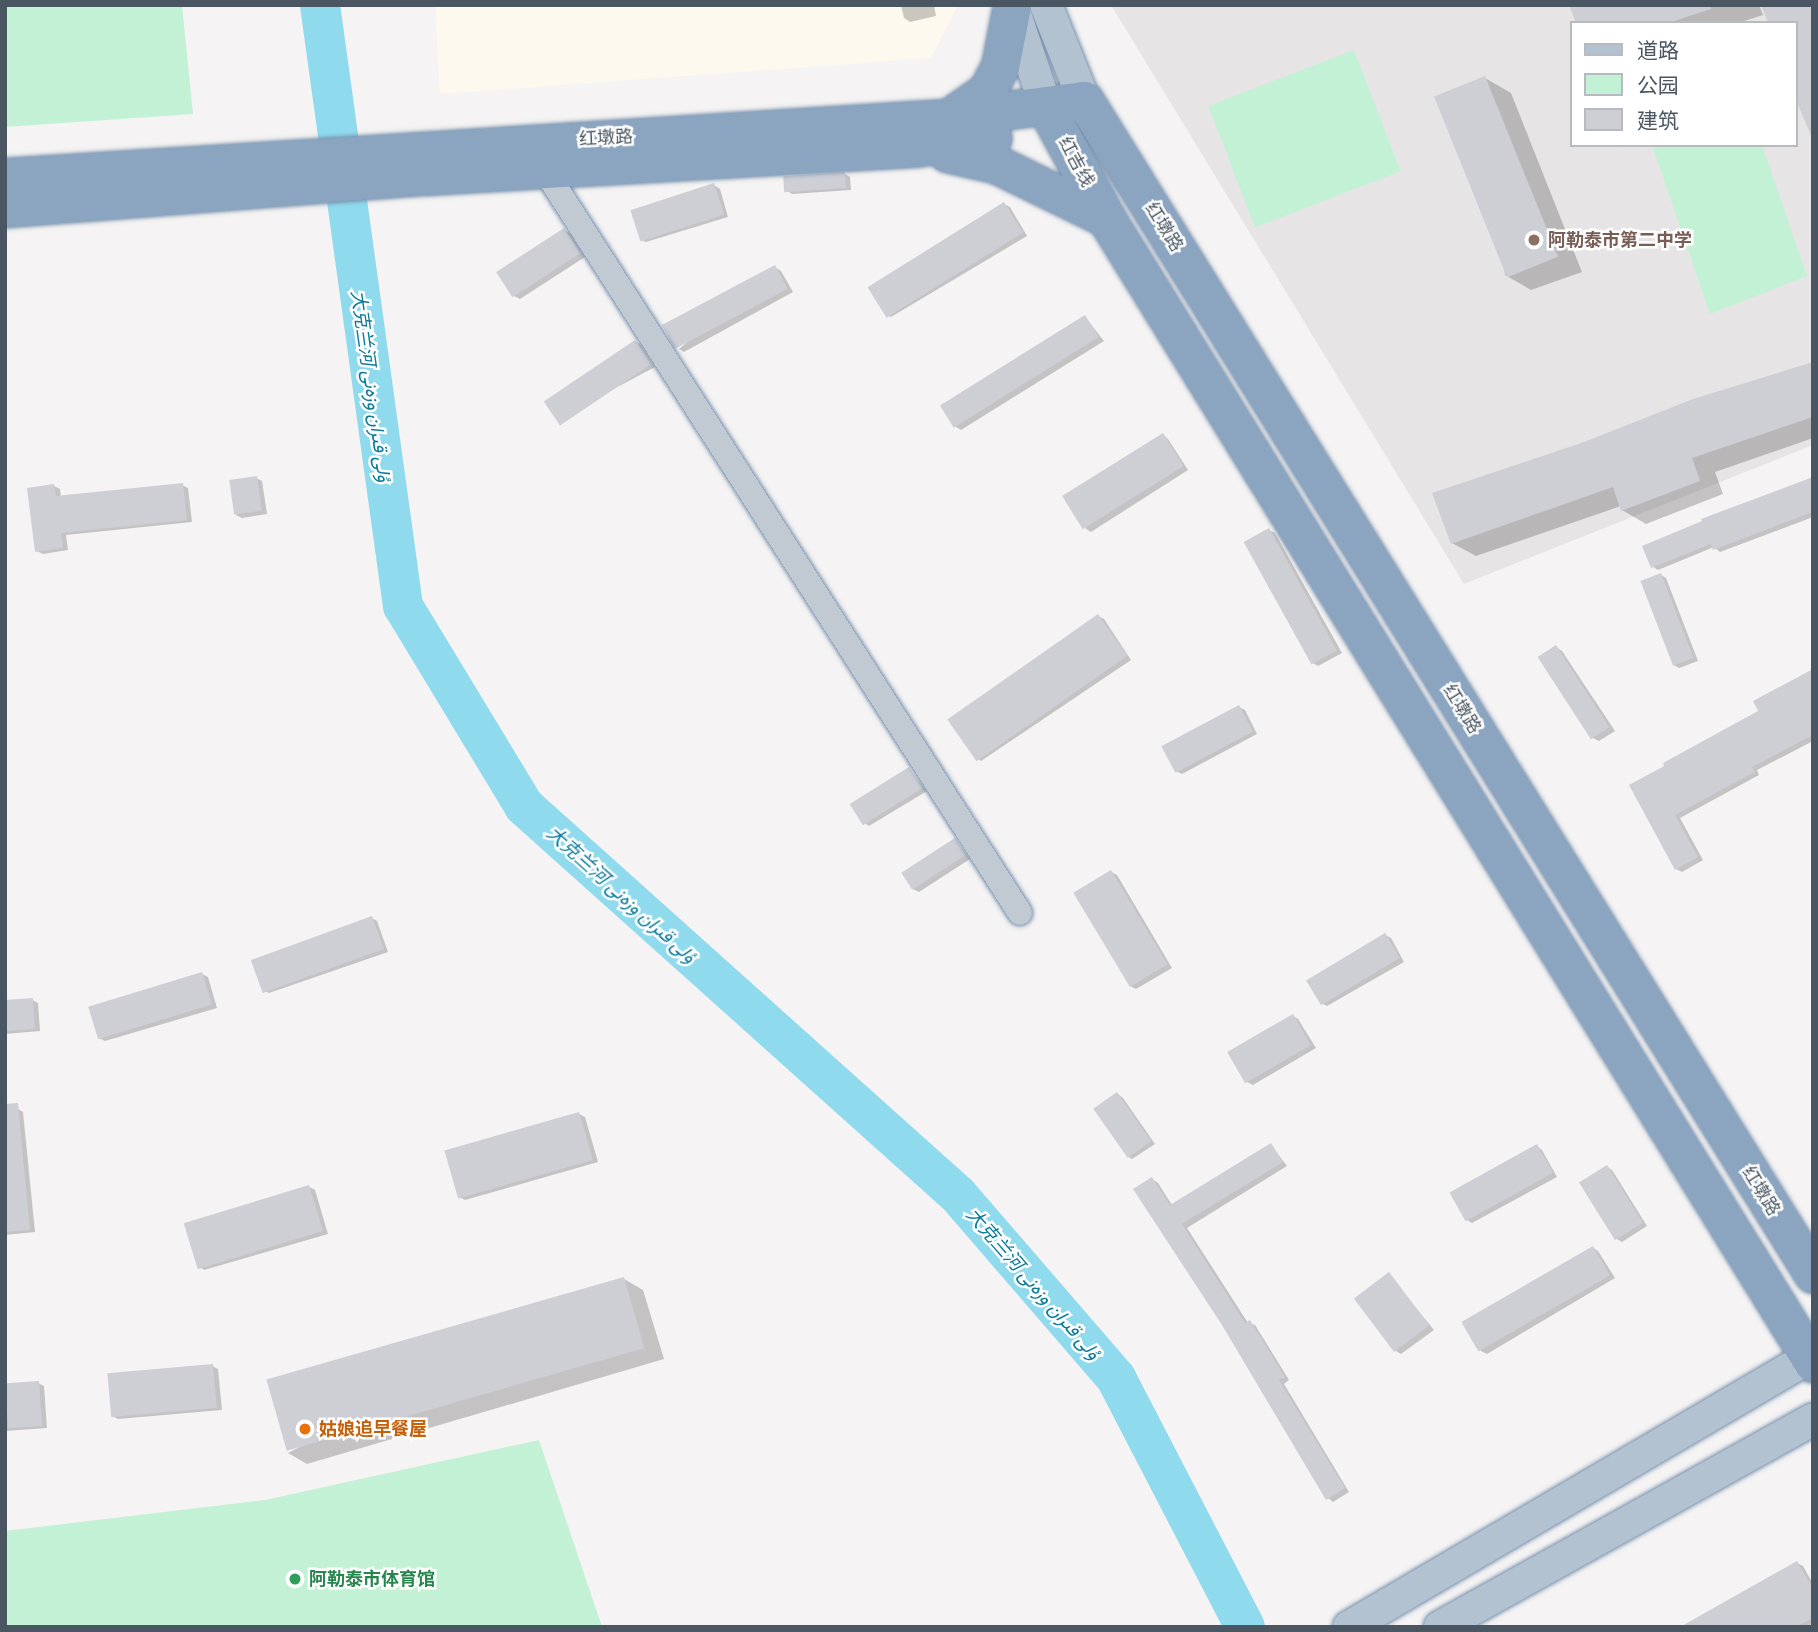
<!DOCTYPE html>
<html>
<head>
<meta charset="utf-8">
<style>
  body { margin:0 }
  #map { position:relative; width:1818px; height:1632px; overflow:hidden; background:#f5f3f3; font-family:"Titillium Web",Vazirmatn,"Noto Sans SC",sans-serif }
  div>[style] { position:absolute }
  [style*='--x'] { left:calc(var(--x)*1px); top:calc(var(--y)*1px); width:calc(var(--w)*1px); rotate:calc(var(--a)*1deg) }
  .commercial>* { inset:0; background:#fdf9ef }
  .education>* { inset:0; background:#e6e4e5 }
  .green>* { inset:0; background:#c3f1d5; transform-origin:0 0 }
  .shadow>* { inset:0; background:#0003 }
  .river>* { height:40px; margin:-20px; padding:0 20px; transform-origin:20px; border-radius:20px; background:#90daee }
  .building>* { inset:0; background:#cdcfd5; transform-origin:0 0 }
  .roads { filter:drop-shadow(0 0 2px #7690ad) drop-shadow(0 0 2px #7690ad) }
  .minor>* { height:24px; margin:-12px; padding:0 12px; transform-origin:12px; border-radius:12px; background:#c1cad2 }
  .major>* { height:32px; margin:-16px; padding:0 16px; transform-origin:16px; border-radius:16px; background:#b3c2d1 }
  .highway>* { height:37px; margin:-18.5px; padding:0 18.5px; transform-origin:18.5px; border-radius:18.5px; background:#8ba5c1 }
  .dots>* { width:19px; height:19px; translate:-50% -50%; box-sizing:border-box; border:4px solid #fff; border-radius:50% }
  span { translate:-50% -50%; white-space:nowrap; text-align:center; line-height:1.15; -webkit-text-stroke:5px #fff; paint-order:stroke }
  .street-label { font-size:18px; color:#4a5661 }
  .education-label { font-size:18px; color:#785e54; font-weight:700 }
  .left { translate:0 -50%; text-align:left }
  .food-label { font-size:18px; color:#c56008; font-weight:700 }
  .leisure-label { font-size:18px; color:#27864d; font-weight:700 }
  .water-label { font-size:19px; color:#0c7c9b; font-style:italic }
  .frame { position:absolute; inset:0; border:7px solid #4a5661; pointer-events:none }
  .legend { position:absolute; left:1570px; top:21px; width:228px; height:126px; box-sizing:border-box; background:#fff; border:2px solid #b7bbc0; margin:0; padding:9px 12px; list-style:none; font-size:21px; color:#4a5661 }
  .legend li { display:flex; align-items:center; gap:14px; height:35px }
  .legend b { width:35px; border:2px solid #b7bbc0 }
</style>
</head>
<body>
<div id="map">
  <div class="commercial">
    <div style="clip-path:polygon(435px 5px,958px 5px,931px 58px,440px 94px)"></div>
  </div>
  <div class="education">
    <div style="clip-path:polygon(evenodd,1111px 5px,1813px 5px,1813px 445px,1464px 584px,1111px 5px,1571px 23px,1795px 23px,1795px 145px,1571px 145px,1571px 23px)"></div>
  </div>
  <div class="green">
    <div style="clip-path:polygon(5px 5px,182px 5px,193px 114px,5px 127px)"></div>
    <div style="left:1354px;top:50px;width:130px;height:156px;rotate:69deg"></div>
    <div style="clip-path:polygon(1652px 145px,1762px 145px,1807px 276px,1710px 314px)"></div>
    <div style="clip-path:polygon(539px 1440px,602px 1627px,5px 1627px,5px 1531px,265px 1500px)"></div>
  </div>
  <div class="shadow">
    <div style="clip-path:polygon(901px 5px,934px 5px,936px 16px,910px 22px,904px 18px)"></div>
    <div style="clip-path:polygon(1571px 5px,1759px 5px,1763px 15px,1738px 23px,1578px 23px)"></div>
    <div style="clip-path:polygon(1485px 78px,1511px 93px,1582px 272px,1531px 290px,1505px 275px)"></div>
    <div style="clip-path:polygon(845px 174px,850px 177px,851px 190px,792px 194px,786px 190px)"></div>
    <div style="clip-path:polygon(714px 185px,720px 189px,728px 217px,646px 242px,640px 239px)"></div>
    <div style="clip-path:polygon(1004px 204px,1010px 207px,1027px 236px,891px 317px,885px 314px)"></div>
    <div style="clip-path:polygon(564px 230px,570px 233px,585px 257px,520px 299px,514px 296px)"></div>
    <div style="clip-path:polygon(775px 267px,781px 271px,793px 292px,684px 352px,679px 349px)"></div>
    <div style="clip-path:polygon(1085px 317px,1104px 341px,961px 430px,956px 427px,942px 407px)"></div>
    <div style="clip-path:polygon(635px 341px,641px 345px,655px 367px,559px 418px,553px 415px)"></div>
    <div style="clip-path:polygon(1813px 364px,1813px 438px,1715px 472px,1723px 494px,1646px 524px,1622px 510px,1621px 506px,1476px 556px,1452px 543px)"></div>
    <div style="clip-path:polygon(1163px 435px,1168px 439px,1188px 470px,1091px 532px,1085px 528px)"></div>
    <div style="clip-path:polygon(256px 478px,262px 481px,267px 514px,242px 518px,236px 515px)"></div>
    <div style="clip-path:polygon(1813px 479px,1813px 517px,1720px 552px,1714px 547px,1658px 570px,1652px 566px)"></div>
    <div style="clip-path:polygon(182px 485px,188px 488px,192px 522px,66px 535px,68px 550px,43px 554px,37px 551px,54px 486px,60px 489px,61px 498px)"></div>
    <div style="clip-path:polygon(1269px 530px,1275px 533px,1342px 653px,1318px 666px,1313px 663px)"></div>
    <div style="clip-path:polygon(1661px 575px,1666px 578px,1698px 661px,1679px 668px,1674px 665px)"></div>
    <div style="clip-path:polygon(1098px 616px,1104px 619px,1131px 660px,981px 761px,976px 757px)"></div>
    <div style="clip-path:polygon(1556px 647px,1562px 651px,1615px 731px,1599px 741px,1593px 738px)"></div>
    <div style="clip-path:polygon(1813px 671px,1813px 741px,1757px 770px,1759px 775px,1680px 818px,1703px 860px,1682px 872px,1676px 869px,1667px 767px,1761px 712px)"></div>
    <div style="clip-path:polygon(1239px 707px,1245px 710px,1257px 734px,1182px 774px,1176px 771px)"></div>
    <div style="clip-path:polygon(909px 769px,927px 791px,869px 826px,863px 822px)"></div>
    <div style="clip-path:polygon(955px 840px,970px 859px,919px 892px,913px 889px)"></div>
    <div style="clip-path:polygon(1111px 872px,1117px 875px,1172px 968px,1136px 989px,1130px 986px)"></div>
    <div style="clip-path:polygon(372px 918px,377px 921px,388px 952px,269px 993px,263px 990px)"></div>
    <div style="clip-path:polygon(1385px 935px,1391px 938px,1404px 962px,1327px 1006px,1321px 1003px)"></div>
    <div style="clip-path:polygon(202px 974px,208px 977px,217px 1008px,105px 1041px,99px 1038px)"></div>
    <div style="clip-path:polygon(32px 1000px,38px 1003px,40px 1031px,5px 1034px,5px 1002px)"></div>
    <div style="clip-path:polygon(1293px 1016px,1298px 1019px,1316px 1048px,1253px 1085px,1247px 1082px)"></div>
    <div style="clip-path:polygon(1118px 1094px,1123px 1098px,1155px 1144px,1132px 1159px,1127px 1156px,1095px 1110px)"></div>
    <div style="clip-path:polygon(18px 1109px,23px 1112px,35px 1232px,5px 1235px,5px 1110px)"></div>
    <div style="clip-path:polygon(579px 1114px,585px 1117px,598px 1162px,465px 1200px,459px 1197px)"></div>
    <div style="clip-path:polygon(1271px 1145px,1287px 1166px,1187px 1228px,1248px 1323px,1255px 1325px,1289px 1380px,1284px 1384px,1349px 1492px,1333px 1502px,1328px 1498px,1152px 1179px,1158px 1183px,1172px 1205px)"></div>
    <div style="clip-path:polygon(1537px 1146px,1542px 1150px,1557px 1177px,1472px 1223px,1467px 1220px)"></div>
    <div style="clip-path:polygon(1607px 1167px,1612px 1170px,1647px 1226px,1622px 1242px,1617px 1239px)"></div>
    <div style="clip-path:polygon(309px 1187px,315px 1190px,328px 1234px,204px 1270px,198px 1266px)"></div>
    <div style="clip-path:polygon(1593px 1248px,1598px 1251px,1615px 1278px,1487px 1354px,1481px 1351px,1465px 1324px)"></div>
    <div style="clip-path:polygon(1389px 1275px,1434px 1330px,1401px 1354px,1396px 1351px)"></div>
    <div style="clip-path:polygon(624px 1279px,643px 1290px,664px 1359px,307px 1464px,288px 1453px)"></div>
    <div style="clip-path:polygon(212px 1366px,218px 1369px,222px 1410px,118px 1419px,112px 1416px)"></div>
    <div style="clip-path:polygon(38px 1383px,44px 1386px,47px 1428px,5px 1431px,5px 1385px)"></div>
    <div style="clip-path:polygon(1797px 1563px,1803px 1566px,1813px 1584px,1813px 1623px,1807px 1627px,1683px 1627px)"></div>
  </div>
  <div class="river">
    <div style="--x:320;--y:5;--w:607;--a:82.14"></div>
    <div style="--x:403;--y:606;--w:234;--a:58.8"></div>
    <div style="--x:524;--y:806;--w:583;--a:41.87"></div>
    <div style="--x:958;--y:1195;--w:242;--a:49.2"></div>
    <div style="--x:1116;--y:1378;--w:280;--a:62.6"></div>
  </div>
  <div class="building">
    <div style="clip-path:polygon(1569px 5px,1710px 5px,1711px 9px,1668px 23px,1576px 23px)"></div>
    <div style="clip-path:polygon(1761px 5px,1813px 5px,1813px 140px,1795px 98px,1795px 23px,1768px 23px)"></div>
    <div style="left:1485px;top:76px;width:195px;height:55px;rotate:68deg"></div>
    <div style="left:845px;top:172px;width:16px;height:62px;rotate:86deg"></div>
    <div style="left:714px;top:183px;width:33px;height:88px;rotate:72deg"></div>
    <div style="left:1004px;top:202px;width:36px;height:161px;rotate:58deg"></div>
    <div style="left:564px;top:228px;width:30px;height:81px;rotate:57deg"></div>
    <div style="left:775px;top:265px;width:27px;height:128px;rotate:62deg"></div>
    <div style="left:1085px;top:315px;width:26px;height:171px;rotate:58deg"></div>
    <div style="left:635px;top:340px;width:29px;height:110px;rotate:56deg"></div>
    <div style="clip-path:polygon(1813px 362px,1813px 417px,1692px 458px,1700px 481px,1621px 511px,1613px 487px,1451px 544px,1432px 493px,1584px 442px,1693px 399px)"></div>
    <div style="left:1163px;top:433px;width:39px;height:119px;rotate:58deg"></div>
    <div style="left:257px;top:476px;width:35px;height:28px;rotate:82deg"></div>
    <div style="clip-path:polygon(1813px 477px,1813px 512px,1713px 550px,1711px 544px,1651px 568px,1642px 546px,1702px 521px,1701px 519px)"></div>
    <div style="clip-path:polygon(183px 483px,187px 520px,61px 533px,63px 548px,35px 552px,27px 488px,54px 484px,56px 496px)"></div>
    <div style="left:1269px;top:528px;width:140px;height:29px;rotate:61deg"></div>
    <div style="left:1661px;top:573px;width:91px;height:22px;rotate:69deg"></div>
    <div style="left:1098px;top:614px;width:51px;height:184px;rotate:55deg"></div>
    <div style="left:1556px;top:645px;width:98px;height:22px;rotate:57deg"></div>
    <div style="clip-path:polygon(1813px 669px,1813px 735px,1752px 767px,1755px 772px,1675px 815px,1698px 857px,1675px 870px,1629px 785px,1664px 766px,1663px 763px,1758px 711px,1753px 701px)"></div>
    <div style="left:1239px;top:705px;width:30px;height:88px;rotate:62deg"></div>
    <div style="left:909px;top:767px;width:25px;height:70px;rotate:58deg"></div>
    <div style="left:955px;top:838px;width:20px;height:64px;rotate:57deg"></div>
    <div style="left:1111px;top:870px;width:110px;height:44px;rotate:59deg"></div>
    <div style="left:372px;top:916px;width:35px;height:129px;rotate:70deg"></div>
    <div style="left:1385px;top:933px;width:29px;height:92px;rotate:59deg"></div>
    <div style="left:202px;top:972px;width:34px;height:119px;rotate:73deg"></div>
    <div style="left:33px;top:998px;width:31px;height:28px;rotate:86deg"></div>
    <div style="left:1293px;top:1014px;width:36px;height:76px;rotate:60deg"></div>
    <div style="left:1117px;top:1092px;width:60px;height:29px;rotate:55deg"></div>
    <div style="clip-path:polygon(18px 1103px,30px 1230px,5px 1232px,5px 1104px)"></div>
    <div style="left:579px;top:1112px;width:50px;height:140px;rotate:74deg"></div>
    <div style="clip-path:polygon(1271px 1143px,1283px 1162px,1182px 1224px,1245px 1323px,1250px 1320px,1285px 1377px,1279px 1380px,1345px 1488px,1326px 1500px,1222px 1325px,1133px 1189px,1152px 1177px,1170px 1205px)"></div>
    <div style="left:1537px;top:1144px;width:33px;height:100px;rotate:61deg"></div>
    <div style="left:1607px;top:1165px;width:68px;height:33px;rotate:58deg"></div>
    <div style="left:309px;top:1185px;width:48px;height:131px;rotate:73deg"></div>
    <div style="left:1593px;top:1246px;width:34px;height:152px;rotate:60deg"></div>
    <div style="left:1389px;top:1272px;width:67px;height:44px;rotate:53deg"></div>
    <div style="left:624px;top:1277px;width:74px;height:372px;rotate:74deg"></div>
    <div style="left:213px;top:1364px;width:44px;height:106px;rotate:85deg"></div>
    <div style="left:39px;top:1381px;width:45px;height:34px;rotate:86deg"></div>
    <div style="clip-path:polygon(1797px 1561px,1813px 1589px,1813px 1618px,1796px 1627px,1680px 1627px)"></div>
  </div>
  <div class="roads">
    <div class="minor">
      <div style="--x:544;--y:169;--w:883;--a:57.39"></div>
    </div>
    <div class="major">
      <div style="--x:1012;--y:5;--w:108;--a:71.6"></div>
      <div style="--x:1046;--y:5;--w:102;--a:68.2"></div>
      <div style="--x:1349;--y:1627;--w:538;--a:-30.38"></div>
      <div style="--x:1440;--y:1627;--w:427;--a:-29.1"></div>
    </div>
    <div class="highway">
      <div style="--x:1046;--y:107;--w:126;--a:61.6"></div>
      <div style="--x:1106;--y:218;--w:1346;--a:58.31"></div>
      <div style="--x:950;--y:117;--w:45;--a:-35.1"></div>
      <div style="--x:987;--y:91;--w:27;--a:-62"></div>
      <div style="--x:1000;--y:67;--w:62;--a:-78.9"></div>
      <div style="--x:947;--y:153;--w:50;--a:12.7"></div>
      <div style="--x:996;--y:164;--w:123;--a:26.1"></div>
      <div style="--x:5;--y:177;--w:945;--a:-3.58"></div>
      <div style="--x:948;--y:118;--w:137;--a:-7.5"></div>
      <div style="--x:1084;--y:100;--w:1382;--a:58.16"></div>
      <div style="--x:5;--y:208;--w:419;--a:-4.4"></div>
      <div style="--x:423;--y:176;--w:497;--a:-3.3"></div>
      <div style="--x:919;--y:147;--w:74;--a:-7"></div>
    </div>
  </div>
  <div class="dots">
    <div style="left:1534px;top:240px;background:#8d6e63"></div>
    <div style="left:305px;top:1429px;background:#e8710a"></div>
    <div style="left:295px;top:1579px;background:#2e9e5b"></div>
  </div>
  <div class="street-label">
    <span style="left:606px;top:138px;rotate:-3deg">红墩路</span>
    <span style="left:1076px;top:162px;rotate:62deg">红吉线</span>
    <span style="left:1164px;top:227px;rotate:58deg">红墩路</span>
    <span style="left:1462px;top:709px;rotate:58deg">红墩路</span>
    <span style="left:1761px;top:1191px;rotate:58deg">红墩路</span>
  </div>
  <div class="education-label">
    <span class="left" style="left:1548px;top:240px">阿勒泰市第二中学</span>
  </div>
  <div class="food-label">
    <span class="left" style="left:319px;top:1429px">姑娘追早餐屋</span>
  </div>
  <div class="leisure-label">
    <span class="left" style="left:309px;top:1579px">阿勒泰市体育馆</span>
  </div>
  <div class="water-label">
    <span style="left:372px;top:386px;rotate:82deg">大克兰河 ۇلى قىران وزەنى</span>
    <span style="left:622px;top:894px;rotate:42deg">大克兰河 ۇلى قىران وزەنى</span>
    <span style="left:1034px;top:1283px;rotate:49deg">大克兰河 ۇلى قىران وزەنى</span>
  </div>
  <div class="frame"></div>
  <ul class="legend">
  <li><b style="height:9px;background:#b3c2d1"></b>道路</li>
  <li><b style="height:19px;background:#c3f1d5"></b>公园</li>
  <li><b style="height:19px;background:#cdcfd5"></b>建筑</li>
  </ul>
</div>
</body>
</html>
